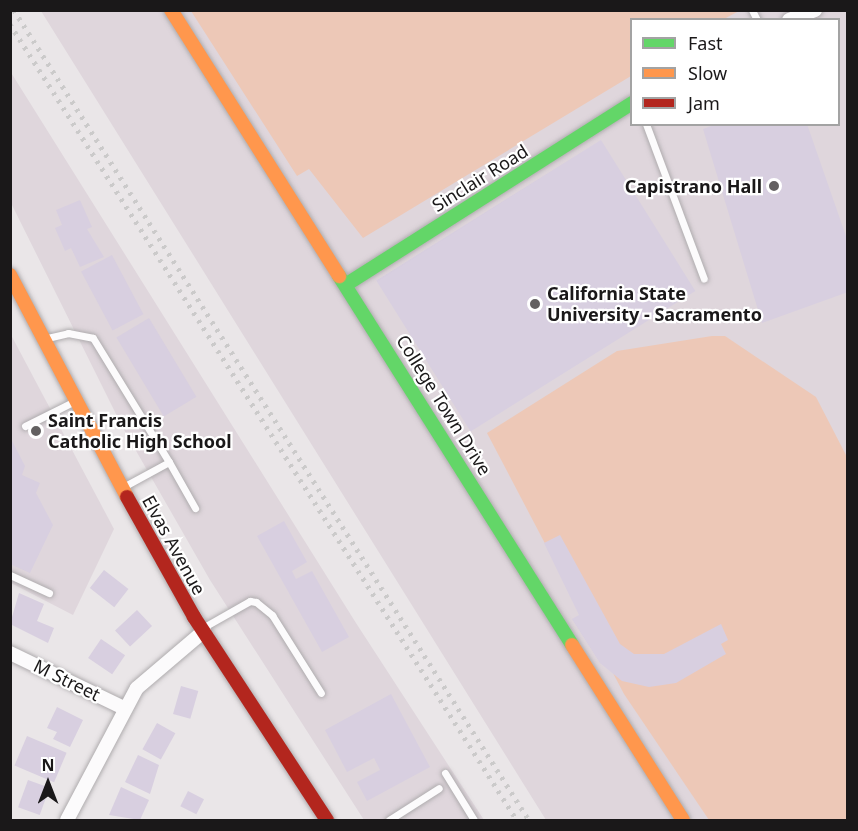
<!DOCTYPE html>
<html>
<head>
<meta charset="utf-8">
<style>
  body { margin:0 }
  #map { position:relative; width:858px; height:831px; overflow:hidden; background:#eae6e8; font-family:"Noto Sans",sans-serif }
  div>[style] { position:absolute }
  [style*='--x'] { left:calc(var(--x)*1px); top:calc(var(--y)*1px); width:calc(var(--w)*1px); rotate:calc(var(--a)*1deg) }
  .built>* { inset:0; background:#dfd6dc }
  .green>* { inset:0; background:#edc8b7 }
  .building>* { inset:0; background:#d8cfe0; transform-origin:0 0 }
  .roads { filter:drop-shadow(0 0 2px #afacae) drop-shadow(0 0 2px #afacae) }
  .lane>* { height:7px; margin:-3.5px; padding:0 3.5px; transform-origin:3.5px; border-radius:3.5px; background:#fcfbfc }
  .street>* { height:14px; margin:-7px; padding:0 7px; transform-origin:7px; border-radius:7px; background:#fcfbfc }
  .fast>* { height:14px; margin:-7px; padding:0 7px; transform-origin:7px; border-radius:7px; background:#63d668 }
  .slow>* { height:14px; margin:-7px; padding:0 7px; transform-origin:7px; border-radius:7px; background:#ff974d }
  .jam>* { height:14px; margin:-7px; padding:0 7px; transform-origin:7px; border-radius:7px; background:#b3261e }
  .rail>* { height:4.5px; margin-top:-2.25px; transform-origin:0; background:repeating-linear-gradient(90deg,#cbcaca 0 3px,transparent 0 9px) }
  .dots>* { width:16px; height:16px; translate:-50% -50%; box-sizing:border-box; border:3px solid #fff; border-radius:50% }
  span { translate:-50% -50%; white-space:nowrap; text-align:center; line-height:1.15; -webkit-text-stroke:4.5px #fff; paint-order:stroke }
  .street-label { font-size:18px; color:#1a1819 }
  .poi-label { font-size:18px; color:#1a1819; font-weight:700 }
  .right { translate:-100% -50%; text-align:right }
  .left { translate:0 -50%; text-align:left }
  .frame { position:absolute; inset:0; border:12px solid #1a1819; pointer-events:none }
  .legend { position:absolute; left:630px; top:18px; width:210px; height:108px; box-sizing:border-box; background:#fff; border:2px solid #a3a3a3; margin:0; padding:8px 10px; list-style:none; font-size:18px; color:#1a1819 }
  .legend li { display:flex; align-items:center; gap:12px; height:30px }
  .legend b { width:30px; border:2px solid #a3a3a3 }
  .north { position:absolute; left:18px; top:753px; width:60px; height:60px; -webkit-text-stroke:4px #fff; paint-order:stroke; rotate:0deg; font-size:16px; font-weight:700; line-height:24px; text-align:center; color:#1a1819 }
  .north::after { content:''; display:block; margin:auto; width:21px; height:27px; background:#1a1819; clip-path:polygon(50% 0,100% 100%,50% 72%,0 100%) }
</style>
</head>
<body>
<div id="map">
  <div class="built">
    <div style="clip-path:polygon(evenodd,41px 11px,847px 11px,847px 820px,546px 820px,41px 11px,632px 20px,838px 20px,838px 124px,632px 124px,632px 20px)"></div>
    <div style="clip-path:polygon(10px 71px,356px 623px,484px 820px,364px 820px,210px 580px,123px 428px,11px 203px)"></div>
    <div style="clip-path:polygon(10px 333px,114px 529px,73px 615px,11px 583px)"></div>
  </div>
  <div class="green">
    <div style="clip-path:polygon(191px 11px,739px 11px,724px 19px,632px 20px,631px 76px,363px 238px,309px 169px,297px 176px)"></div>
    <div style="clip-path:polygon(712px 336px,725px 336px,816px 397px,847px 457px,847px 820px,709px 820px,624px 694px,487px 433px,617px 351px)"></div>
  </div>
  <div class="building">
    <div style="clip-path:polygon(717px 124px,807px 124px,848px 242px,848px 292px,762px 323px,703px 129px)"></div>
    <div style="left:601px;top:140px;width:178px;height:265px;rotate:58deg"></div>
    <div style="clip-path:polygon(80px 200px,92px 227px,87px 229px,104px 257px,80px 267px,71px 248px,65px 251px,55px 228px,62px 225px,56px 210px)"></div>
    <div style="left:112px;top:255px;width:67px;height:35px;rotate:62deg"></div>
    <div style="left:149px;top:318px;width:92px;height:38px;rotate:59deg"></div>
    <div style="clip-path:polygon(10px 437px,25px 466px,22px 475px,40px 483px,36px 493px,53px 525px,30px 573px,10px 564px)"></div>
    <div style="clip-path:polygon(284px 521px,307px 562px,292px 571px,296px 579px,312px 571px,349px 637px,322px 652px,257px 536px)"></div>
    <div style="clip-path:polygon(560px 535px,620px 644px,634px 654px,664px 654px,721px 624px,728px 640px,721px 644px,726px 654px,676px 683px,649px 687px,622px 681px,600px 663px,572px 619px,579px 615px,544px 543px)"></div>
    <div style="left:104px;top:570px;width:31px;height:23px;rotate:38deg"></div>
    <div style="clip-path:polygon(19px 593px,44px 604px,37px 621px,54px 628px,48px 643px,10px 624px)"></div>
    <div style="left:137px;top:610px;width:22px;height:30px;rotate:47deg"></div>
    <div style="left:101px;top:639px;width:29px;height:23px;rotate:34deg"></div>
    <div style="left:181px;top:686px;width:18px;height:29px;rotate:16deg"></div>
    <div style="clip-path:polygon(391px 694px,430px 767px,367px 801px,357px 782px,380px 770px,374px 758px,347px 772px,325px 730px)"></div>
    <div style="clip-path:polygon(57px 707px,83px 720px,70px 747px,53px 739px,57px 732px,47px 728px)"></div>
    <div style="left:157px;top:723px;width:21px;height:30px;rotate:29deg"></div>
    <div style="left:27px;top:736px;width:43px;height:32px;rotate:23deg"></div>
    <div style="clip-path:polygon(138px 755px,159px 765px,150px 794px,125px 782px)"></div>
    <div style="left:28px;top:780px;width:23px;height:29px;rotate:20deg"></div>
    <div style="clip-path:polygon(121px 787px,149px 800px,140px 820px,109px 815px)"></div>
    <div style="left:188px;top:791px;width:18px;height:17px;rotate:27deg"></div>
  </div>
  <div class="roads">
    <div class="lane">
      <div style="--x:752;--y:10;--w:11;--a:63"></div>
      <div style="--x:646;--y:124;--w:165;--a:69.5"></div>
      <div style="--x:43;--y:339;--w:26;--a:-13"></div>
      <div style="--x:68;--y:333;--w:25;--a:11"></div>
      <div style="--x:93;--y:338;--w:145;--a:58.5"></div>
      <div style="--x:169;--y:462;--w:50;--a:151.4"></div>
      <div style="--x:25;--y:426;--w:51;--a:-26.6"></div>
      <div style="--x:169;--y:462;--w:53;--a:60.5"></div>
      <div style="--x:10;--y:575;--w:43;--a:24.8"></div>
      <div style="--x:204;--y:627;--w:53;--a:-29.5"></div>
      <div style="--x:250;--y:601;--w:6;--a:9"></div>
      <div style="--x:256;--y:602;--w:21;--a:39"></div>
      <div style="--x:272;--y:615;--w:92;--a:57.9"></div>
      <div style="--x:445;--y:773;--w:55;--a:58.3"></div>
      <div style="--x:389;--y:820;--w:59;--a:-32.6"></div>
    </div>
    <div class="street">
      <div style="--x:789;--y:20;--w:28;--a:-21"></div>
      <div style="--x:10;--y:653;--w:127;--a:25.8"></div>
      <div style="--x:67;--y:820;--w:149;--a:-62.1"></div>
      <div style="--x:137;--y:688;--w:88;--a:-40.4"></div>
    </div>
    <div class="fast">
      <div style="--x:339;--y:276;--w:436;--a:57.7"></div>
      <div style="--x:347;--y:284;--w:338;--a:-32.4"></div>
    </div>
    <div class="slow">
      <div style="--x:171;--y:10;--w:315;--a:57.7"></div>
      <div style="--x:10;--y:275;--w:251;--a:62.2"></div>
      <div style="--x:572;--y:645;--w:207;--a:57.6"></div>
    </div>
    <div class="jam">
      <div style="--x:127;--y:497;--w:137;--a:60.8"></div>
      <div style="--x:194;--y:617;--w:243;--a:56.8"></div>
    </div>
  </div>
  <div class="rail">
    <div style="--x:14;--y:10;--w:960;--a:57.55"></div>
    <div style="--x:10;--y:24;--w:944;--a:57.51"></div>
  </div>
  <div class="dots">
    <div style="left:774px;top:186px;background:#636061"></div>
    <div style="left:535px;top:304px;background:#636061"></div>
    <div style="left:36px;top:431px;background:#636061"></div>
  </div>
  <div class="street-label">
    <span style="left:480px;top:178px;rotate:-32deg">Sinclair Road</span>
    <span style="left:444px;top:405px;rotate:58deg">College Town Drive</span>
    <span style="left:174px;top:545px;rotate:61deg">Elvas Avenue</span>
    <span style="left:67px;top:680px;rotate:26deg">M Street</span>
  </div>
  <div class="poi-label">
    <span class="right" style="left:762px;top:186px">Capistrano Hall</span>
    <span class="left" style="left:547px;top:304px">California State<br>University - Sacramento</span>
    <span class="left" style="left:48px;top:431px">Saint Francis<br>Catholic High School</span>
  </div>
  <div class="frame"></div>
  <ul class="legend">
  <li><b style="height:8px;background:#63d668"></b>Fast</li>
  <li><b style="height:8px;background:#ff974d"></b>Slow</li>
  <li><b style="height:8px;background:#b3261e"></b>Jam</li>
  </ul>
  <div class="north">N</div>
</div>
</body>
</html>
